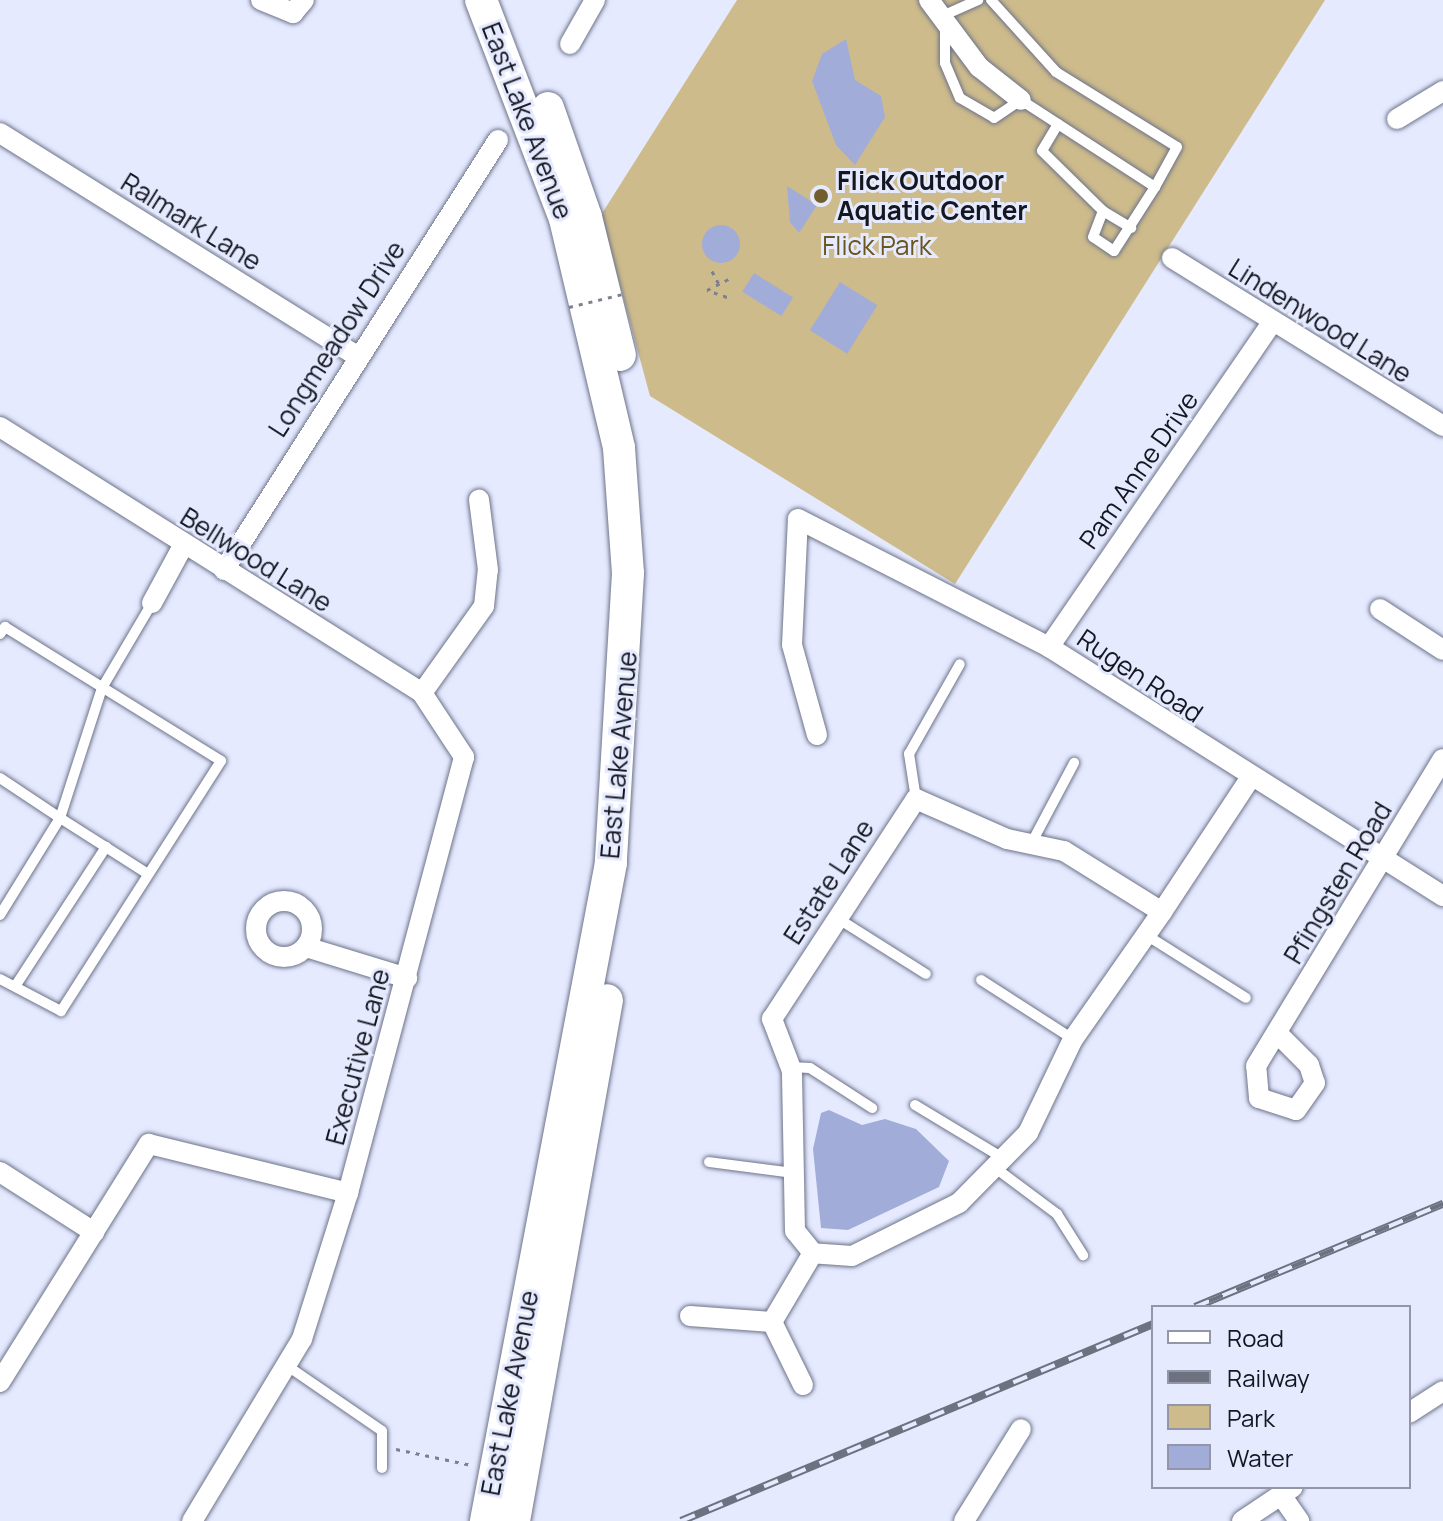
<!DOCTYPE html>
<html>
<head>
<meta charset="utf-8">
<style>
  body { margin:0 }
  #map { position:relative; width:1443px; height:1521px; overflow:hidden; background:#e5eaff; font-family:Manrope,sans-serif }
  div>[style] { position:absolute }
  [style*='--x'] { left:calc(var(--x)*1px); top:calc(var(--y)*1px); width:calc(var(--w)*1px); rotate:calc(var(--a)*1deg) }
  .green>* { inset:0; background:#cdbb8c }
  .water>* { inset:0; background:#a1acd8; transform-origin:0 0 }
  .round { border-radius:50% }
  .path>* { height:3px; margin-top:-1.5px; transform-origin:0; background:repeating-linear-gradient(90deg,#7c808f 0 4px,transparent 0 10px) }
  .roads { filter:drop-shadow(0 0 2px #6d7389) drop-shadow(0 0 2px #6d7389) }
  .service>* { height:10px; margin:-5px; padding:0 5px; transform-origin:5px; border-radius:5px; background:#fff }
  .minor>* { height:20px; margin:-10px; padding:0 10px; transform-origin:10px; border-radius:10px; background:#fff }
  .minor>.ring { margin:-10px; padding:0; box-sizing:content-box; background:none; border:20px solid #fff; border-radius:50% }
  .primary>* { height:32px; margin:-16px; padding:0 16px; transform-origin:16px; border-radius:16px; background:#fff }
  .rail>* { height:8px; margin-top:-4px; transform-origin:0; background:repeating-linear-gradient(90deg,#e5eaff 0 15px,#6e717f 0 30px); box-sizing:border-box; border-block:2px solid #6e717f }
  .path-bridge>* { height:3px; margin-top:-1.5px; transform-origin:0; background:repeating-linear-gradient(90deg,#7c808f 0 4px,transparent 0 10px) }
  .dots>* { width:22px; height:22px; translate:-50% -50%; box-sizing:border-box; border:4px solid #e5eaff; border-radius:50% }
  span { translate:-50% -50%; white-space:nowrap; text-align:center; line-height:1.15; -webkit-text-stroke:6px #e5eaff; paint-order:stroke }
  .street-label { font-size:26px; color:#151720 }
  .poi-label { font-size:26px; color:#151720; font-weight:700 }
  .left { translate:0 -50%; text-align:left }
  .park-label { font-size:26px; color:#69551e }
  .legend { position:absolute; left:1151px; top:1305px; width:260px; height:184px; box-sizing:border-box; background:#e5eaff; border:2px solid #9296a6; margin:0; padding:10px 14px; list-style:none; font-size:24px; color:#151720 }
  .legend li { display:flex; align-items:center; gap:16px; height:40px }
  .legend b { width:40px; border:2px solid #9296a6 }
</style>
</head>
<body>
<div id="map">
  <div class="green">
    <div style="clip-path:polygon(737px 0,1325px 0,955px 584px,650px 396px,601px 215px)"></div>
  </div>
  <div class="water">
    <div style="clip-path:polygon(846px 39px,855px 80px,881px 96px,885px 117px,855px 165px,836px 145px,812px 81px,822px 54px)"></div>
    <div style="clip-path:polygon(787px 186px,817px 205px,799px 233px,790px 222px)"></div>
    <div class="round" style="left:702px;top:225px;width:38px;height:38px"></div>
    <div style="left:754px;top:273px;width:46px;height:22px;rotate:32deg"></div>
    <div style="left:840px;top:282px;width:44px;height:57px;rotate:32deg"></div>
    <div style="clip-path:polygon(829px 1110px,862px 1125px,885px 1119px,916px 1129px,949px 1161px,939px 1187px,848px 1230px,821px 1228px,813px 1149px,821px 1113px)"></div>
  </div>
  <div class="path">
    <div style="--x:712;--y:271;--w:15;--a:62"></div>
    <div style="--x:727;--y:297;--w:21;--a:-161"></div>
    <div style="--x:707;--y:290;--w:27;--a:-27"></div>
    <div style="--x:396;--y:1449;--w:77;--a:12"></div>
  </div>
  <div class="roads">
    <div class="service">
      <div style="--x:991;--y:0;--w:97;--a:47.9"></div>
      <div style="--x:1056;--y:72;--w:142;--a:31.8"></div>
      <div style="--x:1177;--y:147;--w:46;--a:118.8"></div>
      <div style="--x:940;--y:17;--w:42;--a:-24.1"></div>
      <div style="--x:945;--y:25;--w:38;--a:90"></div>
      <div style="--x:945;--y:63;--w:38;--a:67"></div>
      <div style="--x:960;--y:98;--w:39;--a:30"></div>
      <div style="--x:994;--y:118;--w:32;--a:-34"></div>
      <div style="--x:1021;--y:100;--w:160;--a:33"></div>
      <div style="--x:1155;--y:187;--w:76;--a:122.6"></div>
      <div style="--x:1114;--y:251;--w:25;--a:-146"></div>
      <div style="--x:1093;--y:237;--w:28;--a:-69"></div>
      <div style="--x:1058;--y:124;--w:31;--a:121"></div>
      <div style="--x:1042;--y:151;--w:86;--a:44.5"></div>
      <div style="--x:1103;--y:211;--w:33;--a:31"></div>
      <div style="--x:0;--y:634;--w:9;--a:-54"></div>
      <div style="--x:5;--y:627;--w:254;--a:31.8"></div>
      <div style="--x:221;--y:761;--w:297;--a:122.6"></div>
      <div style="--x:61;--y:1011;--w:69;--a:-152.3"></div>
      <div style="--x:0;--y:778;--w:72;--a:33.7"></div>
      <div style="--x:60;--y:818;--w:114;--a:121.7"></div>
      <div style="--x:916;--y:799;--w:46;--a:-98.8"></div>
      <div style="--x:909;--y:754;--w:103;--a:-60.5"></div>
      <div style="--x:1031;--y:844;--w:92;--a:-62"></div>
      <div style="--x:148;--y:874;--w:104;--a:-147.5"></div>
      <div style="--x:60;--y:818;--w:137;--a:-72.1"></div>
      <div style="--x:102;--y:688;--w:99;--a:-59.5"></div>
      <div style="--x:837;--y:918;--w:105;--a:32.2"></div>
      <div style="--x:1146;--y:935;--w:118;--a:32.2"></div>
      <div style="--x:981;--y:980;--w:109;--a:32.7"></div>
      <div style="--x:16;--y:985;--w:165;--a:-56.9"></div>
      <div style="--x:790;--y:1067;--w:20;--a:3"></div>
      <div style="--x:810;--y:1068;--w:74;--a:32.8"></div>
      <div style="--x:915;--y:1105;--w:103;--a:31.1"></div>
      <div style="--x:709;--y:1162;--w:86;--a:7.4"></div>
      <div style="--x:994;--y:1167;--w:79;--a:36.7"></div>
      <div style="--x:1057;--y:1214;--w:49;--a:57.6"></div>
      <div style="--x:286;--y:1365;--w:116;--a:34.5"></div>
      <div style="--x:382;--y:1431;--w:37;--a:90"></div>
    </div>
    <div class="minor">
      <div style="--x:261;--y:0;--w:35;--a:22"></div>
      <div style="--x:293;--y:13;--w:17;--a:-50"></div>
      <div style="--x:929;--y:0;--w:84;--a:53.3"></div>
      <div style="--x:979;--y:67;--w:53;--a:38.2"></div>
      <div style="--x:570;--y:44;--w:51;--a:-60.4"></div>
      <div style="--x:1397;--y:119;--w:54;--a:-31.3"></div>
      <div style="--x:0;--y:133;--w:419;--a:32"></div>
      <div style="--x:1172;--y:258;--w:319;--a:31.8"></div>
      <div style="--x:0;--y:427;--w:499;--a:32.2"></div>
      <div style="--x:422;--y:693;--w:77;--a:56.7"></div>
      <div style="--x:464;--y:757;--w:451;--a:104.9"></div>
      <div style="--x:348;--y:1193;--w:153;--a:107.5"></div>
      <div style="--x:302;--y:1339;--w:213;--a:121.1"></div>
      <div style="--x:224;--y:570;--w:510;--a:-57.49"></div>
      <div style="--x:152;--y:603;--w:65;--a:-61.5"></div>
      <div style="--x:1380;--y:609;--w:75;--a:33.1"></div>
      <div style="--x:1049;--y:647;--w:394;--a:-55.5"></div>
      <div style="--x:422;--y:693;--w:107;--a:-54.5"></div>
      <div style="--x:484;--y:606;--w:36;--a:-84"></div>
      <div style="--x:488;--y:570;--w:71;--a:-97.3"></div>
      <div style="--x:817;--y:735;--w:93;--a:-105.5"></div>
      <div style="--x:792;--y:645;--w:126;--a:-87.3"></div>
      <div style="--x:798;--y:519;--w:282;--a:27"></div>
      <div style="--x:1049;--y:647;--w:466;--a:32.3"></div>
      <div style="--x:916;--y:799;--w:99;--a:23.7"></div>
      <div style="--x:1007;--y:839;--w:58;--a:11.9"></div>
      <div style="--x:1064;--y:851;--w:115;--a:31.9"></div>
      <div style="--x:1162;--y:912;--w:155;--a:125"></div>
      <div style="--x:1073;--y:1039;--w:104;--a:115.6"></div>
      <div style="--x:1028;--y:1133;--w:98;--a:134.6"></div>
      <div style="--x:959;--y:1203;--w:119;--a:153.6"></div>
      <div style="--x:852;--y:1256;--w:39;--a:-176"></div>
      <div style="--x:813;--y:1253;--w:28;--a:-129"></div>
      <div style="--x:795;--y:1231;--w:160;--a:-91.1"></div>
      <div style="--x:792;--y:1071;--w:56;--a:-111"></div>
      <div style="--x:772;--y:1019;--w:263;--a:-56.8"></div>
      <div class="ring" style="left:256px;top:901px;width:36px;height:36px"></div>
      <div style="--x:1162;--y:912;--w:158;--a:-56.6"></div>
      <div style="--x:306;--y:947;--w:106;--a:17.1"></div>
      <div style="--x:1278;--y:1034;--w:44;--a:45"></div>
      <div style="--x:1309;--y:1065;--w:19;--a:72"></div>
      <div style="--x:1315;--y:1083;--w:33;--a:125"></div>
      <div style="--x:1296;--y:1110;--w:39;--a:-162"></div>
      <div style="--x:1259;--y:1098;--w:32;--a:-95"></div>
      <div style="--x:1256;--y:1066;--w:359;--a:-58.7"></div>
      <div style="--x:0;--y:1172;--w:112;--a:32.6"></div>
      <div style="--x:690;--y:1316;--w:82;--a:4.2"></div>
      <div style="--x:0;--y:1382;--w:281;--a:-58"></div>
      <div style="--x:149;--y:1144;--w:205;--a:13.8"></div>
      <div style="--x:803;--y:1385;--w:70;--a:-116.2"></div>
      <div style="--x:772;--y:1322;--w:80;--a:-59.3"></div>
      <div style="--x:1409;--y:1413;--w:40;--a:-32.9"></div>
      <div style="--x:1281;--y:1495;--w:32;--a:55"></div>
      <div style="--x:964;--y:1521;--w:108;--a:-58.2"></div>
      <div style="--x:1242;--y:1521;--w:61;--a:-33.7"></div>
    </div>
    <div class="primary">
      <div style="--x:481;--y:0;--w:235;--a:69"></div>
      <div style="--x:565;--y:219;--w:235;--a:76.7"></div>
      <div style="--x:619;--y:448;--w:125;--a:85.9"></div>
      <div style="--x:628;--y:573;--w:290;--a:93.4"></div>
      <div style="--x:611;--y:863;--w:670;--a:100.76"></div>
      <div style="--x:548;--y:108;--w:115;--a:70.8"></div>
      <div style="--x:586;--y:217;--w:142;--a:76.2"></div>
      <div style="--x:514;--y:1521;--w:529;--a:-79.88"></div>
    </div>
  </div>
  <div class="rail">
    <div style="--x:1195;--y:1307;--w:269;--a:-22.6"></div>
    <div style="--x:681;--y:1521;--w:511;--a:-22.65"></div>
  </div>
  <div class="path-bridge">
    <div style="--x:569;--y:307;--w:60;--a:-13.6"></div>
  </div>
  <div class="dots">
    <div style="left:821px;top:196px;background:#715e2d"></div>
  </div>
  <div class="street-label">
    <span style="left:527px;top:121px;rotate:69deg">East Lake Avenue</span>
    <span style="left:191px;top:222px;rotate:32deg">Ralmark Lane</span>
    <span style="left:1320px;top:321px;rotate:32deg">Lindenwood Lane</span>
    <span style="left:337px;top:339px;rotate:-57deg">Longmeadow Drive</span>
    <span style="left:1139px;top:470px;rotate:-55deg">Pam Anne Drive</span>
    <span style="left:256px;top:560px;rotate:32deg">Bellwood Lane</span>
    <span style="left:1140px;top:676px;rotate:34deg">Rugen Road</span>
    <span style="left:619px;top:755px;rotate:-85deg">East Lake Avenue</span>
    <span style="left:829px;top:882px;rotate:-57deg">Estate Lane</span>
    <span style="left:1338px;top:883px;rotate:-59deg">Pfingsten Road</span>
    <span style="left:358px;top:1057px;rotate:-75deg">Executive Lane</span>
    <span style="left:510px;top:1393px;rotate:-79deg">East Lake Avenue</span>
  </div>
  <div class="poi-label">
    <span class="left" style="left:837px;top:196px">Flick Outdoor<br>Aquatic Center</span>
  </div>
  <div class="park-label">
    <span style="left:877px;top:246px">Flick Park</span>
  </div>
  <ul class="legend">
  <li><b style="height:10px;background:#fff"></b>Road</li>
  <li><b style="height:10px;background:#6e717f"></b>Railway</li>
  <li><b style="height:22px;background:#cdbb8c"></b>Park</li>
  <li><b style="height:22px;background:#a1acd8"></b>Water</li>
  </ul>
</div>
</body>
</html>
